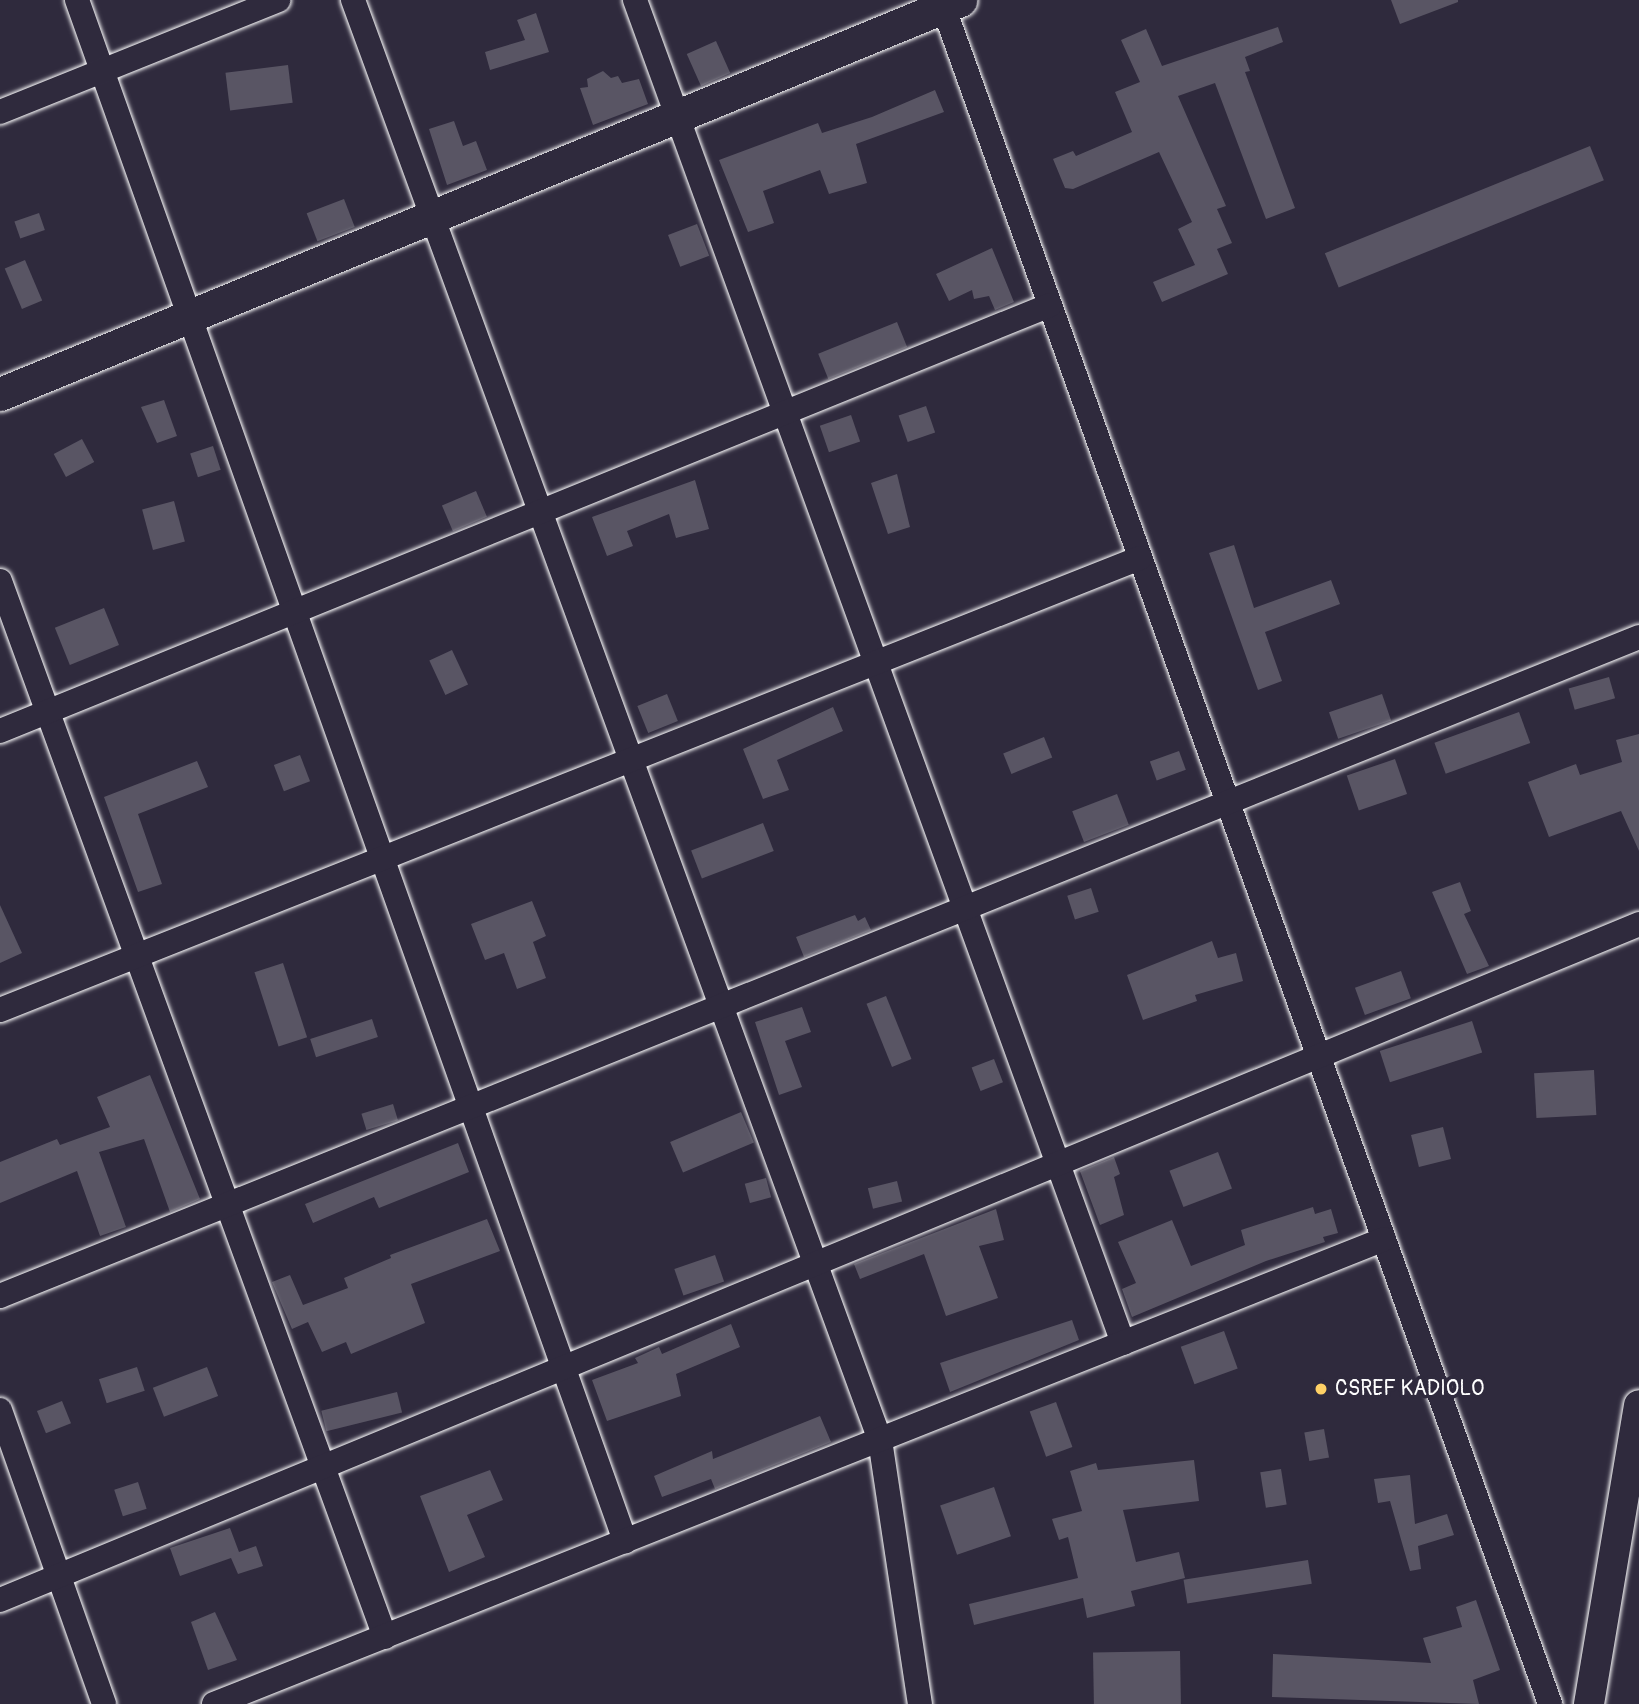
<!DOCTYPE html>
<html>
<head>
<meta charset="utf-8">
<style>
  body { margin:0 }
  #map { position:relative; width:1639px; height:1704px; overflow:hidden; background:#2f2a3d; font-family:Pangolin,sans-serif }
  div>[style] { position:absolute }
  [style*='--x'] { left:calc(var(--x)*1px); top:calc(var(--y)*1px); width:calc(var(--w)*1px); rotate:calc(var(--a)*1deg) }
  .building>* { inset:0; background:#595564; transform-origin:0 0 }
  .roads { filter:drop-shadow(0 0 2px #fff) drop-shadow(0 0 2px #fff) }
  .minor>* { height:24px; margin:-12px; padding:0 12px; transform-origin:12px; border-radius:12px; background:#2f2a3d }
  .tertiary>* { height:30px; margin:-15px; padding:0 15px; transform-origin:15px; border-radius:15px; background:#2f2a3d }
  .secondary>* { height:33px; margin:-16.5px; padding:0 16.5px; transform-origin:16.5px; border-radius:16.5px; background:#2f2a3d }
  .dots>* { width:19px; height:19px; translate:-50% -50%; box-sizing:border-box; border:4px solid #2f2a3d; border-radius:50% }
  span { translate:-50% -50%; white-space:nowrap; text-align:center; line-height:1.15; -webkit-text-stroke:7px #2f2a3d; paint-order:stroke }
  .poi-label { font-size:21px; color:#fff }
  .left { translate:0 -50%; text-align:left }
</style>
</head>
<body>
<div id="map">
  <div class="building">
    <div style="clip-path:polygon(1391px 0,1458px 0,1458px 2px,1400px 24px)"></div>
    <div style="clip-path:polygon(536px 13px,549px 52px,490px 70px,485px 52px,525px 40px,517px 20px)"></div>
    <div style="clip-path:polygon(1278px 27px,1283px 42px,1245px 57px,1250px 71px,1245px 72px,1295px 208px,1266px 219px,1215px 83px,1178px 96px,1226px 206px,1217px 209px,1232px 243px,1217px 249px,1228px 274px,1162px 302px,1153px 282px,1195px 265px,1178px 229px,1192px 222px,1159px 152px,1073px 189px,1065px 188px,1053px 159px,1073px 151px,1076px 156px,1132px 132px,1115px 92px,1140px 82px,1121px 40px,1146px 29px,1162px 66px)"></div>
    <div style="left:716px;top:41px;width:35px;height:32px;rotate:66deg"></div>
    <div style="left:288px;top:65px;width:38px;height:63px;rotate:83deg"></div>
    <div style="clip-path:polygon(603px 71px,611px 78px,618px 76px,622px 83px,639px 79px,648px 104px,593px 125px,580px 88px,588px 87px,587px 79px)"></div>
    <div style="clip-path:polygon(935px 90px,944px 112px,856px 144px,867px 183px,829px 194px,820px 170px,763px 191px,774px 223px,748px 232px,719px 160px,818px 123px,822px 133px,872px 117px)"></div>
    <div style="clip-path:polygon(454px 121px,463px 146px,476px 141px,487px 170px,447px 185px,429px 129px)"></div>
    <div style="left:1590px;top:146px;width:37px;height:286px;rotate:68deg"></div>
    <div style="left:344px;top:199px;width:30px;height:40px;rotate:69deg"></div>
    <div style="left:39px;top:213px;width:18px;height:26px;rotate:71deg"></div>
    <div style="left:697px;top:224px;width:34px;height:31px;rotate:69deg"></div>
    <div style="clip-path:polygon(992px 248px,1014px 302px,995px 310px,989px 296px,974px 299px,972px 290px,949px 301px,936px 274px)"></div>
    <div style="left:25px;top:260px;width:44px;height:22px;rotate:67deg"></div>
    <div style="left:897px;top:322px;width:27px;height:85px;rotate:68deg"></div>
    <div style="clip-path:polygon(164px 400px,177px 436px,157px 443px,141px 407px)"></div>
    <div style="left:926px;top:406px;width:28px;height:29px;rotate:71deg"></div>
    <div style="left:851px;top:415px;width:28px;height:33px;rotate:71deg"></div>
    <div style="left:82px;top:439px;width:26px;height:32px;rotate:62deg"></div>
    <div style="left:213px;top:446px;width:25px;height:24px;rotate:72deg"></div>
    <div style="clip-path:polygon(897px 474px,910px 527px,888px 534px,871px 483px)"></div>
    <div style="clip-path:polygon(695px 480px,709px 529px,676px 538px,669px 514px,627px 531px,633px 546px,607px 556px,592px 517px)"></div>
    <div style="left:476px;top:491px;width:28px;height:37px;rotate:67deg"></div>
    <div style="left:174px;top:501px;width:42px;height:33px;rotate:75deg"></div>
    <div style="clip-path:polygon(1234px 545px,1254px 608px,1331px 580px,1340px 604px,1265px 632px,1282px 681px,1258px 690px,1209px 553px)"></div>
    <div style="left:104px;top:608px;width:40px;height:53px;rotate:68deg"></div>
    <div style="left:452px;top:650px;width:38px;height:25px;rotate:65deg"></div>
    <div style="left:1609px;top:677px;width:22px;height:42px;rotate:74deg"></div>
    <div style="left:667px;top:694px;width:29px;height:32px;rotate:68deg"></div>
    <div style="left:1382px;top:694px;width:28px;height:56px;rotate:71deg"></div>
    <div style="clip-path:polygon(833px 707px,843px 731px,777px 760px,789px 790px,763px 799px,743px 749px)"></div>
    <div style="left:1519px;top:712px;width:33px;height:90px;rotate:70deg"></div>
    <div style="clip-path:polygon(1639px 734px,1639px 851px,1621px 811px,1549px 837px,1528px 782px,1576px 764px,1580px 775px,1622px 762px,1616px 740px)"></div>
    <div style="left:1044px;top:737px;width:22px;height:44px;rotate:68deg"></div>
    <div style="left:1179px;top:751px;width:20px;height:31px;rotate:70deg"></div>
    <div style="left:300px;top:755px;width:28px;height:28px;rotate:69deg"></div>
    <div style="left:1395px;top:759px;width:37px;height:51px;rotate:71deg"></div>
    <div style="clip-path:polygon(197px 761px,208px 787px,138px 814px,162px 884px,138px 892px,104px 797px)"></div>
    <div style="left:1117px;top:794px;width:33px;height:48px;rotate:69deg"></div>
    <div style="left:763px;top:823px;width:30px;height:77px;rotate:69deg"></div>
    <div style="clip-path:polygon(1460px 882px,1471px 911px,1464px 914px,1489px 966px,1467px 974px,1432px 892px)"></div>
    <div style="left:1091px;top:888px;width:25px;height:25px;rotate:72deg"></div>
    <div style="clip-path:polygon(532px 901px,546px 936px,533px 942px,546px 978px,517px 989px,504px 953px,485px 960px,471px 924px)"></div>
    <div style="clip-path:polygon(0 905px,22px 953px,0 963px)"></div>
    <div style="clip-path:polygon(855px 915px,858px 921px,865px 917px,871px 930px,804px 957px,796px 937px)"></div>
    <div style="clip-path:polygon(1212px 941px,1218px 958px,1236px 953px,1243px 981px,1195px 995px,1197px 1001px,1143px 1020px,1127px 975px)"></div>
    <div style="left:283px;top:963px;width:78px;height:30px;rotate:72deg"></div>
    <div style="left:1401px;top:971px;width:29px;height:49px;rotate:70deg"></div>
    <div style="left:886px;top:996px;width:68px;height:21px;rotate:68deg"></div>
    <div style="clip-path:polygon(802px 1007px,811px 1032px,785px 1041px,802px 1087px,779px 1095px,755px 1022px)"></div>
    <div style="left:372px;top:1019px;width:19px;height:65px;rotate:72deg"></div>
    <div style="left:1472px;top:1021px;width:33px;height:97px;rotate:72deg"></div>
    <div style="left:994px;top:1059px;width:25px;height:24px;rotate:69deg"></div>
    <div style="left:1594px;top:1070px;width:45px;height:60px;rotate:87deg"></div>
    <div style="clip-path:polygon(150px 1075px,200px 1199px,170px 1212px,144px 1139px,99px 1152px,126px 1227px,100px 1236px,77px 1171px,0 1203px,0 1162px,57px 1139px,60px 1145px,110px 1127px,97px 1097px)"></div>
    <div style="left:393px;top:1104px;width:17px;height:33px;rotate:73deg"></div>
    <div style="left:741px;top:1112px;width:33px;height:77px;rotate:67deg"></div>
    <div style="left:1443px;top:1127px;width:33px;height:33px;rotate:76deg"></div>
    <div style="clip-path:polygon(458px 1143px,469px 1172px,379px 1208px,374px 1197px,313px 1223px,305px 1204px)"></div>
    <div style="left:1218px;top:1152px;width:39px;height:52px;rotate:69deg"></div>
    <div style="clip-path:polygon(1114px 1157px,1120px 1174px,1114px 1177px,1124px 1215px,1100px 1225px,1080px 1171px)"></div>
    <div style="left:766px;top:1178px;width:20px;height:22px;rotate:75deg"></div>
    <div style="left:897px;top:1181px;width:21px;height:30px;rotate:76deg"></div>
    <div style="clip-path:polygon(1313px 1207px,1315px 1214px,1331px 1209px,1338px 1233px,1323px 1237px,1325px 1242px,1266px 1261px,1132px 1317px,1122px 1289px,1136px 1283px,1118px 1242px,1172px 1220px,1191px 1266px,1245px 1245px,1241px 1230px)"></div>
    <div style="clip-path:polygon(996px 1209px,1004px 1240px,979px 1246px,998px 1298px,946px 1316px,924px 1254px,860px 1279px,854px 1264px)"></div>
    <div style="clip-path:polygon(487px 1219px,500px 1251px,411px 1284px,425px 1323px,351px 1354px,346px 1342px,322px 1352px,308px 1322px,292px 1329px,272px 1282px,290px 1275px,303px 1305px,348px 1288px,344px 1278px,391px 1258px,390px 1255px)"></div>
    <div style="left:715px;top:1255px;width:28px;height:43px;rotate:71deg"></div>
    <div style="clip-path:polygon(1072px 1320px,1079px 1340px,950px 1392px,940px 1363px)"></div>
    <div style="clip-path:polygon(731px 1324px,740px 1347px,676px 1374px,681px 1396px,607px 1421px,592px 1380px,638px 1363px,635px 1358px,659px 1347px,662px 1354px)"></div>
    <div style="left:1224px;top:1331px;width:40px;height:46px;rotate:70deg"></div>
    <div style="left:137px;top:1367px;width:25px;height:40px;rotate:72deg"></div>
    <div style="left:207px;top:1367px;width:31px;height:58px;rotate:69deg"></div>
    <div style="left:397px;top:1392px;width:21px;height:78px;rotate:76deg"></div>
    <div style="left:62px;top:1401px;width:24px;height:27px;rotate:68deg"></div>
    <div style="left:1056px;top:1402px;width:48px;height:28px;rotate:70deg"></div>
    <div style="clip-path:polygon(820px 1416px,831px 1442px,715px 1489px,711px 1479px,662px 1497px,654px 1476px,712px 1451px,713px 1459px)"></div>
    <div style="left:1324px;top:1429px;width:29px;height:20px;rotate:80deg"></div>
    <div style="clip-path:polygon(1194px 1460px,1199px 1501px,1123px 1510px,1136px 1562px,1179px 1552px,1185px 1578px,1131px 1591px,1135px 1606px,1087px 1618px,1083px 1598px,974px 1625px,969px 1604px,1078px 1578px,1068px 1537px,1059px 1540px,1052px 1519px,1082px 1511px,1070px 1471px,1096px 1463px,1098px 1470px)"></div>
    <div style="left:1281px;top:1469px;width:36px;height:21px;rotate:81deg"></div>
    <div style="clip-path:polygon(490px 1470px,503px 1500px,467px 1515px,485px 1557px,449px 1572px,420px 1496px)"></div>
    <div style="clip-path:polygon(1410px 1475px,1415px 1524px,1447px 1514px,1454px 1535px,1418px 1546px,1421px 1569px,1410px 1571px,1390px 1501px,1378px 1503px,1374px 1479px)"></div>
    <div style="left:138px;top:1482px;width:28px;height:25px;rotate:72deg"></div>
    <div style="left:994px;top:1487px;width:52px;height:57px;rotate:71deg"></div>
    <div style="clip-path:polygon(230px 1528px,239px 1552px,256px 1546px,263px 1566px,238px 1574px,231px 1558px,180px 1576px,170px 1548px)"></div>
    <div style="left:1308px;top:1560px;width:24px;height:126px;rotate:81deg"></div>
    <div style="clip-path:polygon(1476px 1600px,1500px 1670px,1473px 1680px,1479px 1704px,1272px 1697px,1273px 1654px,1431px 1663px,1423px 1638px,1462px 1627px,1456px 1607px)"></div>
    <div style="clip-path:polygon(215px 1612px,237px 1660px,208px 1670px,191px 1622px)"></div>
    <div style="left:1180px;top:1651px;width:53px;height:87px;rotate:89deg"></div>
  </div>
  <div class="roads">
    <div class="minor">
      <div style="--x:77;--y:0;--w:1636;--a:70.42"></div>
      <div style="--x:353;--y:0;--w:1533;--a:69.9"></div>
      <div style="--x:880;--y:1440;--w:267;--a:81.4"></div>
      <div style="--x:635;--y:0;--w:1429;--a:70.03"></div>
      <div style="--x:941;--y:0;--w:1810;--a:70.33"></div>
      <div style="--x:0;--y:112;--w:300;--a:-21.9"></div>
      <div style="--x:0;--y:581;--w:1124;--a:69.97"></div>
      <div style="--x:0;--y:731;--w:1133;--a:-22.08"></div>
      <div style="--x:0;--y:1010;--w:1226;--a:-21.63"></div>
      <div style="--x:0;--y:1296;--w:1767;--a:-21.9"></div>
      <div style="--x:0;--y:1410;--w:312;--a:70.5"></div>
      <div style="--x:0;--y:1600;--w:1773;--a:-22.41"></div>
      <div style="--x:214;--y:1704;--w:1259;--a:-21.67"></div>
    </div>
    <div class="tertiary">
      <div style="--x:1589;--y:1704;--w:303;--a:-80.5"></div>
    </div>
    <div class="secondary">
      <div style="--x:0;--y:394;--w:1038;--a:-22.31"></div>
    </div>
  </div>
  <div class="dots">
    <div style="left:1321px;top:1389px;background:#ffd166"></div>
  </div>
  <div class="poi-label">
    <span class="left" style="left:1335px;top:1389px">CSREF KADIOLO</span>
  </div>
</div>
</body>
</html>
